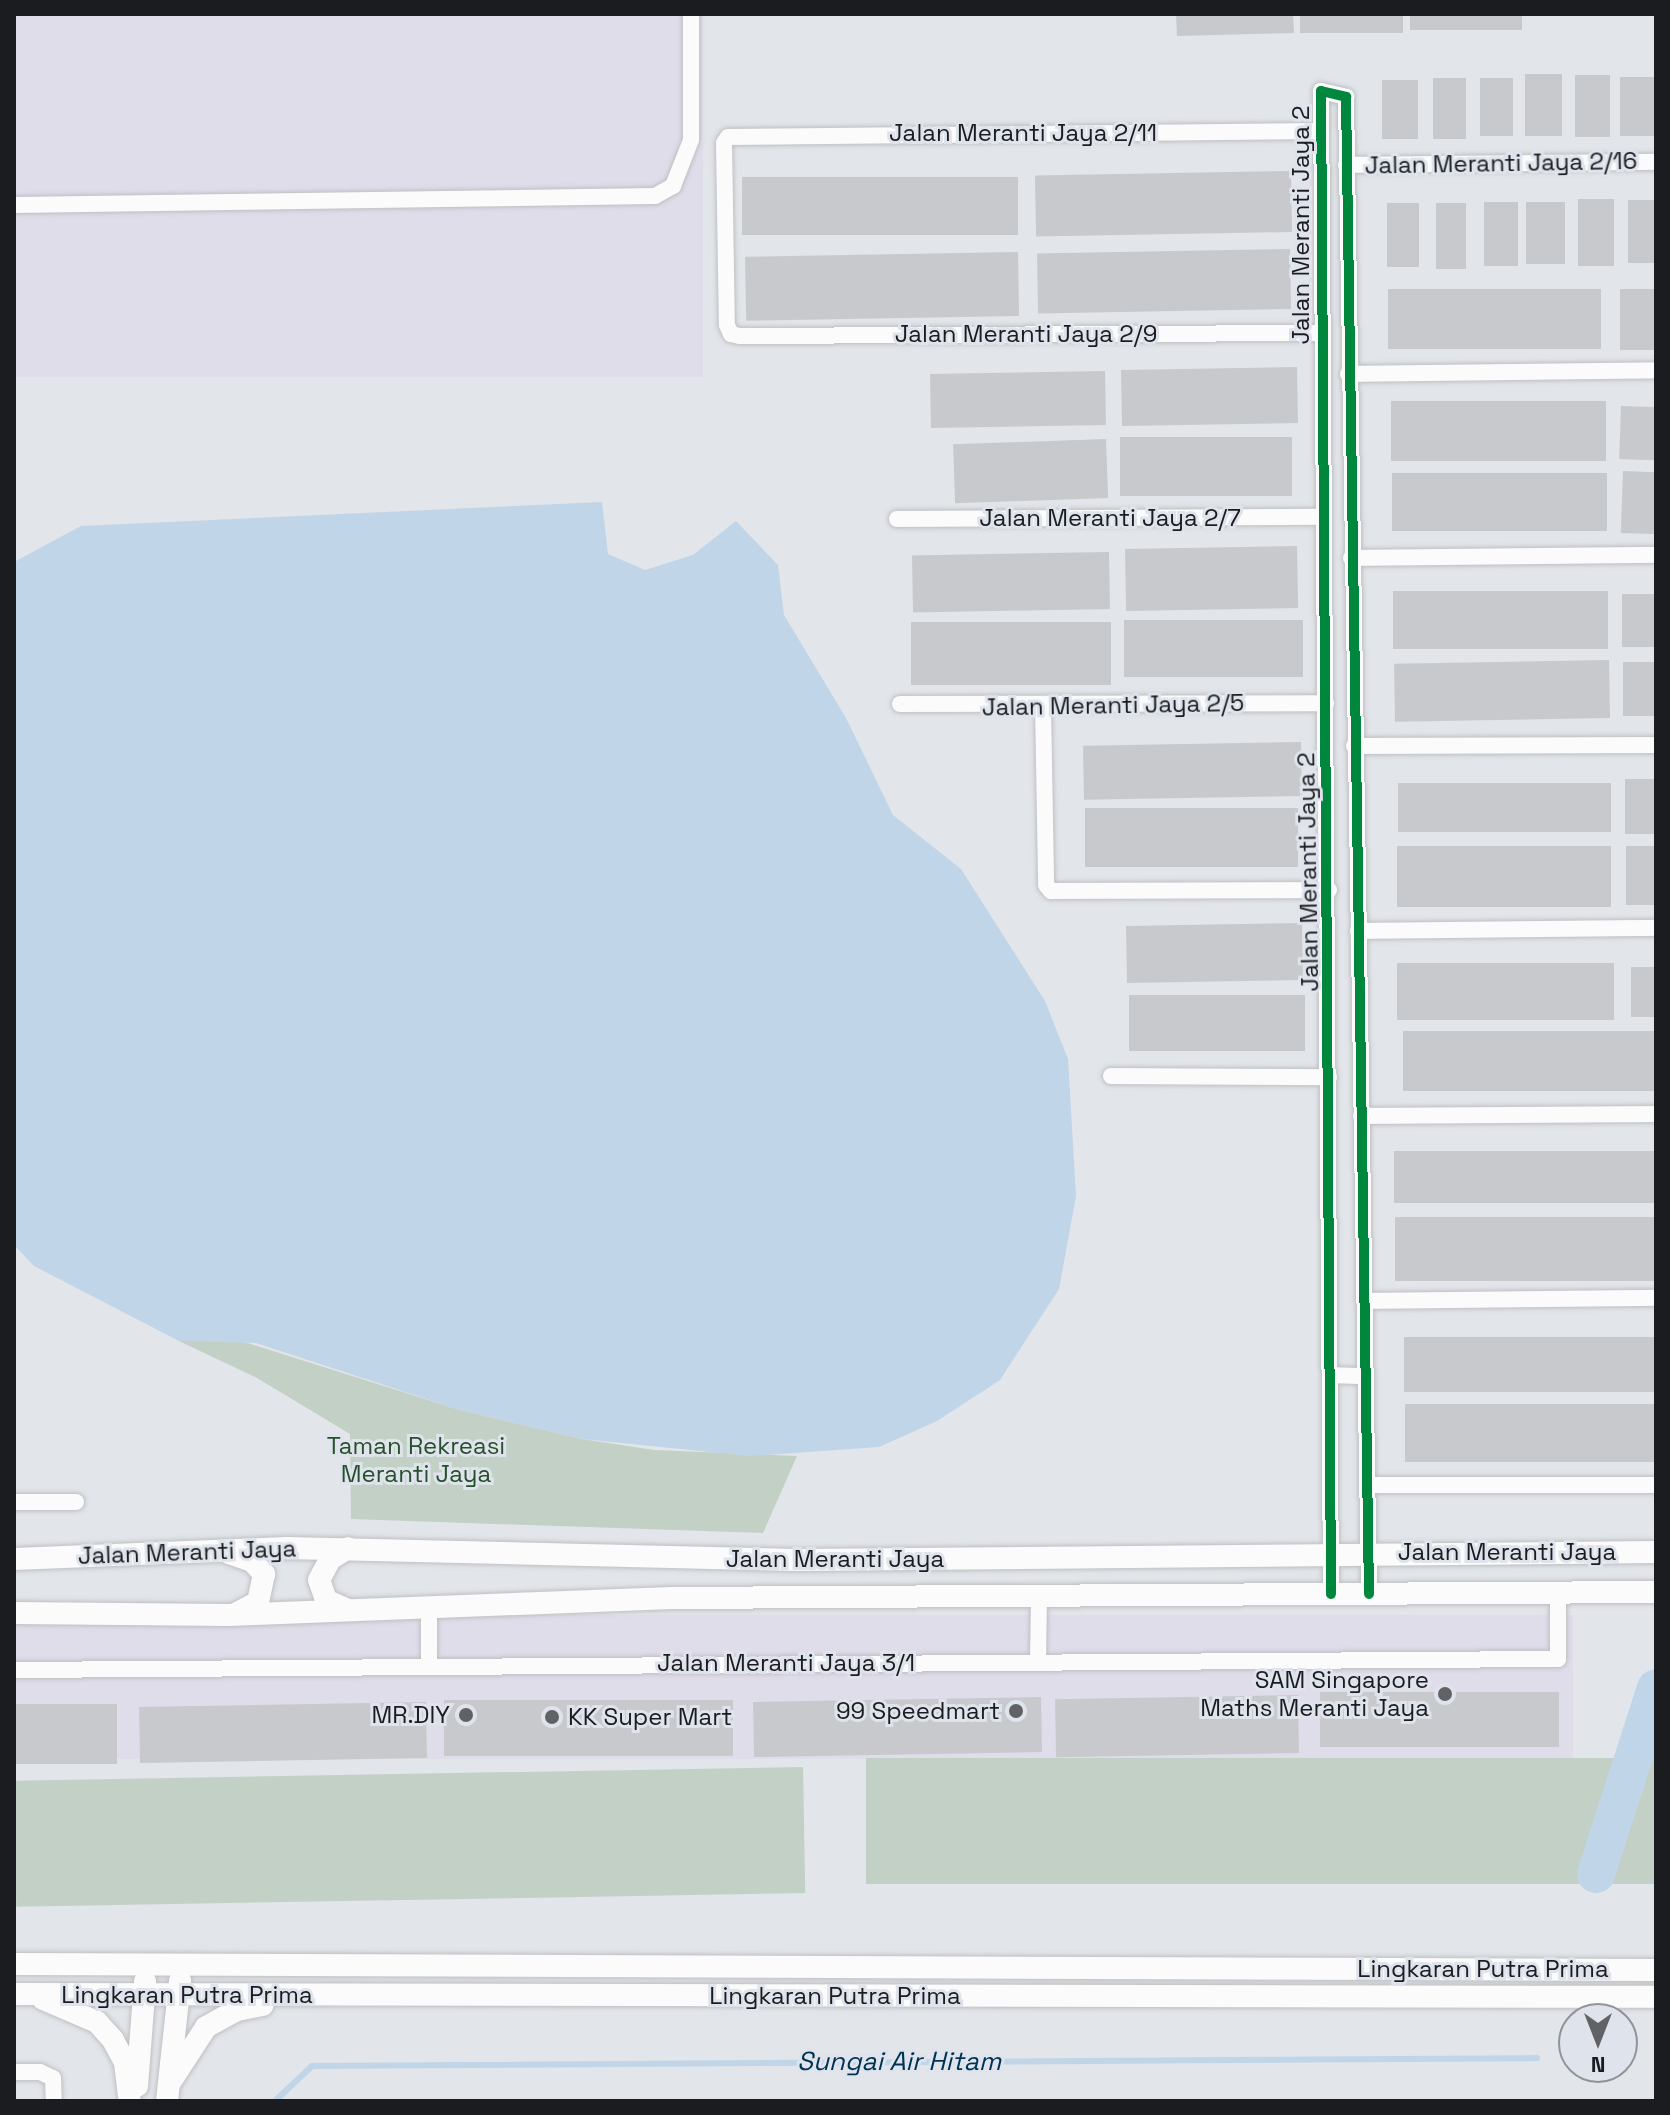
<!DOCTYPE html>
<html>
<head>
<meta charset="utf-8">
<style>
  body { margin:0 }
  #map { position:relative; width:1670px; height:2115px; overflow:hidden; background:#e2e5e9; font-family:"Space Grotesk",sans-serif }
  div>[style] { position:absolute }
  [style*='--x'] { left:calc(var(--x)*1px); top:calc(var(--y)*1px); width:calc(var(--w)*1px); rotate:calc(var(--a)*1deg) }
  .commercial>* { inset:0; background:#e0ddea; transform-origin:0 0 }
  .green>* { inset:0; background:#c2d0c6; transform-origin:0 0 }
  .water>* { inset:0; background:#c0d5e7 }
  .stream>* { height:6px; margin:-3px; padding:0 3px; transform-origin:3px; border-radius:3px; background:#c0d5e7 }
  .river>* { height:38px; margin:-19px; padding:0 19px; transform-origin:19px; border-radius:19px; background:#c0d5e7 }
  .building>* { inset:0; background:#c7c9cc; transform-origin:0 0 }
  .roads { filter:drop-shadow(0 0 2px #bec0c3) drop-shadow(0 0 2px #bec0c3) }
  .street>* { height:16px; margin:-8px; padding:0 8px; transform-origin:8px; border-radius:8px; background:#fbfbfc }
  .secondary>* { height:22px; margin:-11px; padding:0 11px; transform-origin:11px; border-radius:11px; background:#fbfbfc }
  .cycleway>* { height:10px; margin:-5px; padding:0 5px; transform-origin:5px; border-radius:5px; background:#00873e }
  .dots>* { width:22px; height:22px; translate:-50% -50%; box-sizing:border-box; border:4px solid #dfe4ec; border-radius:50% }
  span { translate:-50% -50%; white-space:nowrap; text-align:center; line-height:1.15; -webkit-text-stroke:6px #dfe4ec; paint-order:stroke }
  .street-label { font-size:24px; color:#1a1c1f }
  .park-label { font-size:24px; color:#264f2b }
  .poi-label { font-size:24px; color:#1a1c1f }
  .right { translate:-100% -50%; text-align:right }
  .left { translate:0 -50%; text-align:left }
  .water-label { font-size:26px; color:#003353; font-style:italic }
  .frame { position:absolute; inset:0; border:16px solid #1a1c1f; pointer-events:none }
  .north { position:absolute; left:1558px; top:2003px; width:80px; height:80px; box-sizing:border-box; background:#dfe4ec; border:2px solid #90949a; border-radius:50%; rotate:180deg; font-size:22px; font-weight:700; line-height:32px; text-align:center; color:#1a1c1f }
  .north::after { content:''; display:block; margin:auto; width:28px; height:36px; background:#606266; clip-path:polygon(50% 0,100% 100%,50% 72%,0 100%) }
</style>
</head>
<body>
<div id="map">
  <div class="commercial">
    <div style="left:14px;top:14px;width:689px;height:363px"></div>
    <div style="left:1573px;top:1615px;width:144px;height:1559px;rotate:90deg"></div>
  </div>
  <div class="green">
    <div style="clip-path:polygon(235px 1339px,460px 1410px,582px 1439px,654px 1450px,797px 1456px,763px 1533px,351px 1519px,350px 1434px,257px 1378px,179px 1341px)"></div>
    <div style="left:1656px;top:1758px;width:126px;height:790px;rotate:90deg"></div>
    <div style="left:803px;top:1767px;width:126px;height:789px;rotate:89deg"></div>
  </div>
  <div class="water">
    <div style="clip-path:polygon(602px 502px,608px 554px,645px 570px,693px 555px,736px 521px,778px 565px,784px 615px,846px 718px,893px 815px,961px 869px,1045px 1001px,1068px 1059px,1076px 1196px,1059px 1289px,1000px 1380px,937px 1421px,879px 1447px,750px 1456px,582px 1439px,460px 1410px,256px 1343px,179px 1341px,34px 1266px,14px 1245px,14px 562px,81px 526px)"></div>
  </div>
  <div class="stream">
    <div style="--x:275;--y:2101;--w:51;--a:-43.4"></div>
    <div style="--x:312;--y:2066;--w:1225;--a:-0.37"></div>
  </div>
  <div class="river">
    <div style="--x:1596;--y:1874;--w:195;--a:-72.1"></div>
  </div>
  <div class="building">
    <div style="clip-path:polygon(1176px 14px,1293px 14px,1294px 33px,1177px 36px)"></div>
    <div style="left:1300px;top:14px;width:103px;height:19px"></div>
    <div style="left:1410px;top:14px;width:112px;height:16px"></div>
    <div style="left:1525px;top:74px;width:37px;height:62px"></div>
    <div style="left:1575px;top:75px;width:35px;height:62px"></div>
    <div style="left:1620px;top:77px;width:35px;height:59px"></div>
    <div style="left:1433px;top:78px;width:33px;height:61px"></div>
    <div style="left:1480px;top:78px;width:33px;height:58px"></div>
    <div style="left:1382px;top:80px;width:36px;height:59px"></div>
    <div style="left:1291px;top:171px;width:61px;height:256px;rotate:89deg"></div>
    <div style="left:742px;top:177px;width:276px;height:58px"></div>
    <div style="left:1578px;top:199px;width:36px;height:67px"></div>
    <div style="left:1628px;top:200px;width:28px;height:63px"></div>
    <div style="left:1484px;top:202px;width:34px;height:64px"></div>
    <div style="left:1526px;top:202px;width:39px;height:62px"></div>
    <div style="left:1387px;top:203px;width:32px;height:64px"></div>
    <div style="left:1436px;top:203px;width:30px;height:66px"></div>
    <div style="left:1290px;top:249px;width:60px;height:253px;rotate:89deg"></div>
    <div style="left:1018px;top:252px;width:64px;height:273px;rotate:89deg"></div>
    <div style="left:1388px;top:289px;width:213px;height:60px"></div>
    <div style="left:1620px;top:289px;width:36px;height:61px"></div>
    <div style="left:1297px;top:367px;width:56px;height:176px;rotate:89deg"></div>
    <div style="left:1105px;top:371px;width:54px;height:175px;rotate:89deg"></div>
    <div style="left:1606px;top:401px;width:60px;height:215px;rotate:90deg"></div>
    <div style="left:1621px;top:406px;width:35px;height:53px;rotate:2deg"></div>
    <div style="left:1120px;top:437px;width:172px;height:59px"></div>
    <div style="left:1106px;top:439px;width:59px;height:153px;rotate:88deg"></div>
    <div style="left:1623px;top:471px;width:33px;height:62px;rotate:2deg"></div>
    <div style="left:1607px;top:473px;width:58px;height:215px;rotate:90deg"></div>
    <div style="left:1297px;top:546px;width:62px;height:172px;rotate:89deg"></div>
    <div style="left:1109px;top:552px;width:57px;height:197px;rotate:89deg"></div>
    <div style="left:1393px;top:591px;width:215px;height:58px"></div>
    <div style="left:1622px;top:594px;width:34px;height:53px"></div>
    <div style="left:1303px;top:620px;width:57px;height:179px;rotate:90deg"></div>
    <div style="left:1111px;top:622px;width:63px;height:200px;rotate:90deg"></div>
    <div style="left:1609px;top:660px;width:58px;height:215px;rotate:89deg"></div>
    <div style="left:1656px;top:662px;width:54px;height:33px;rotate:90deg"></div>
    <div style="left:1301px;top:742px;width:54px;height:218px;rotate:89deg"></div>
    <div style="left:1656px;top:779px;width:55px;height:31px;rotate:90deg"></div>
    <div style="left:1398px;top:783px;width:213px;height:49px"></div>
    <div style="left:1298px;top:808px;width:59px;height:213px;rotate:90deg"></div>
    <div style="left:1611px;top:846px;width:61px;height:214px;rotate:90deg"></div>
    <div style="left:1626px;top:846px;width:30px;height:59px"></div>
    <div style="left:1302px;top:923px;width:57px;height:176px;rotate:89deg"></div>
    <div style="left:1397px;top:963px;width:217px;height:57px"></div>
    <div style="left:1631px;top:967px;width:25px;height:50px"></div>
    <div style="left:1129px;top:995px;width:176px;height:56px"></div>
    <div style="left:1656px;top:1031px;width:60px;height:253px;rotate:90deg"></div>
    <div style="left:1656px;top:1151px;width:52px;height:262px;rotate:90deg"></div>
    <div style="left:1656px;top:1217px;width:64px;height:261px;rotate:90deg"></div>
    <div style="left:1656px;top:1337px;width:55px;height:252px;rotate:90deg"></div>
    <div style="left:1656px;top:1404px;width:58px;height:251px;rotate:90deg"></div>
    <div style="left:1559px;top:1692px;width:55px;height:239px;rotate:90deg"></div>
    <div style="left:1298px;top:1695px;width:58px;height:243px;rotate:89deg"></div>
    <div style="left:1041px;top:1697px;width:55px;height:288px;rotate:89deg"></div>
    <div style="left:733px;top:1700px;width:56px;height:289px;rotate:90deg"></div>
    <div style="left:426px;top:1702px;width:56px;height:287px;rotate:89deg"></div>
    <div style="left:14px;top:1704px;width:103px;height:60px"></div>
  </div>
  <div class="roads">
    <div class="street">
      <div style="--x:1318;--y:131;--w:590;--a:179.42"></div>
      <div style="--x:728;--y:137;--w:7;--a:124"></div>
      <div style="--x:724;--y:143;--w:182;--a:89.1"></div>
      <div style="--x:727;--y:325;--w:10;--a:66"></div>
      <div style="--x:731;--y:334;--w:9;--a:13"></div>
      <div style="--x:740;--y:336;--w:581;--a:-0.3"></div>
      <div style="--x:1346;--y:165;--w:310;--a:-0.6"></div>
      <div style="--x:14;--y:205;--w:641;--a:-0.8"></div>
      <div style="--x:655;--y:196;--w:21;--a:-29"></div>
      <div style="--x:673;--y:186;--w:49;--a:-68.6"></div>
      <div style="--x:691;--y:140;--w:126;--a:-90"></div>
      <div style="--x:1348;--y:374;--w:308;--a:-0.7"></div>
      <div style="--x:897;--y:519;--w:426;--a:-0.3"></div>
      <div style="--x:1351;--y:558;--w:305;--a:-0.6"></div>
      <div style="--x:900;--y:704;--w:426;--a:-0.1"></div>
      <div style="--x:1043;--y:705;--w:180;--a:89"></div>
      <div style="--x:1046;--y:885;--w:8;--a:50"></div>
      <div style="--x:1051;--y:891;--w:278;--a:-0.2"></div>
      <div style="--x:1354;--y:746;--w:302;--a:-0.2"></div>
      <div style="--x:1358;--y:931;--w:298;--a:-0.6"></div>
      <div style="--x:1111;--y:1076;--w:218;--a:0.3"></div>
      <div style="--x:1361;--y:1116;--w:295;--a:-0.4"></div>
      <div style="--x:1364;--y:1301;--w:292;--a:-0.6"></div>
      <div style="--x:1330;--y:1375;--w:35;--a:2"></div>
      <div style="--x:1367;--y:1485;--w:289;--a:0"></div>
      <div style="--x:14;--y:1502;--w:62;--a:0"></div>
      <div style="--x:1331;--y:1594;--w:1503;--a:-90.38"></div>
      <div style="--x:1321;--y:91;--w:26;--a:13"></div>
      <div style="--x:1346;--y:97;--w:1497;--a:89.12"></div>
      <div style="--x:429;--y:1609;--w:57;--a:90"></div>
      <div style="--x:1038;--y:1661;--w:65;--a:-89.1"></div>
      <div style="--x:14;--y:1670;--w:1544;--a:-0.41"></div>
      <div style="--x:1558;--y:1659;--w:66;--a:-90"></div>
      <div style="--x:14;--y:2072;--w:26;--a:0"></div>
      <div style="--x:40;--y:2072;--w:14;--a:25"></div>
      <div style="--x:53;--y:2078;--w:23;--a:88"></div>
    </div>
    <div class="secondary">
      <div style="--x:229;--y:1553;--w:24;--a:19"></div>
      <div style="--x:252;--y:1561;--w:18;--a:47"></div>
      <div style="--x:264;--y:1574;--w:29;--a:102"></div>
      <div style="--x:258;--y:1602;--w:24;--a:152"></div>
      <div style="--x:14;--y:1559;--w:273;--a:-2.3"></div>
      <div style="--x:287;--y:1548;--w:510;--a:1.35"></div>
      <div style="--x:797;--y:1560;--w:859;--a:-0.53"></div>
      <div style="--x:348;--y:1610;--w:24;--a:-156"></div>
      <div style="--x:326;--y:1600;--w:21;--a:-109"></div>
      <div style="--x:319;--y:1580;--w:24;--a:-62"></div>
      <div style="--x:330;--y:1559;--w:21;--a:-31"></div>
      <div style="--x:14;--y:1613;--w:215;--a:0.5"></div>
      <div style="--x:229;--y:1615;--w:443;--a:-2.2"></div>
      <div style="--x:672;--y:1598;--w:984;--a:-0.35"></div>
      <div style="--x:14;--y:1964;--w:1642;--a:0.21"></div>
      <div style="--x:14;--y:1994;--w:1642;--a:0.1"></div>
      <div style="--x:43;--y:1999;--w:59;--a:23.1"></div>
      <div style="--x:97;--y:2022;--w:24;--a:48"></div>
      <div style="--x:113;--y:2040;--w:26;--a:62"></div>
      <div style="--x:125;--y:2063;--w:38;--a:83"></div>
      <div style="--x:169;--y:2084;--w:68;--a:-57"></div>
      <div style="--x:206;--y:2027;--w:35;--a:-29"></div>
      <div style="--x:237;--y:2010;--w:26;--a:-11"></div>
      <div style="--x:137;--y:2086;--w:105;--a:-85.6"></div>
      <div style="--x:167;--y:2101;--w:121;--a:-83.8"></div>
    </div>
  </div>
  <div class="cycleway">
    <div style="--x:1331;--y:1594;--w:1503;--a:-90.38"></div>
    <div style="--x:1321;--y:91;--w:26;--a:13"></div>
    <div style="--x:1346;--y:97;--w:1497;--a:89.12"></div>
  </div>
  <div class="dots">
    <div style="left:1445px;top:1694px;background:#606266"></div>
    <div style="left:1016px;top:1711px;background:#606266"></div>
    <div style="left:466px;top:1715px;background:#606266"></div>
    <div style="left:552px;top:1717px;background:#606266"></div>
  </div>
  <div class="street-label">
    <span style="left:1023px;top:133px">Jalan Meranti Jaya 2/11</span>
    <span style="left:1501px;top:163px;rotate:-1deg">Jalan Meranti Jaya 2/16</span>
    <span style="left:1301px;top:225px;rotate:-90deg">Jalan Meranti Jaya 2</span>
    <span style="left:1026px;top:334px">Jalan Meranti Jaya 2/9</span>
    <span style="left:1110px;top:518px">Jalan Meranti Jaya 2/7</span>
    <span style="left:1113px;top:705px;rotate:-1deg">Jalan Meranti Jaya 2/5</span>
    <span style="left:1308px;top:872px;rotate:-91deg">Jalan Meranti Jaya 2</span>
    <span style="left:187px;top:1552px;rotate:-2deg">Jalan Meranti Jaya</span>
    <span style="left:1507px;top:1552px">Jalan Meranti Jaya</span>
    <span style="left:835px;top:1559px">Jalan Meranti Jaya</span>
    <span style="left:786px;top:1663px">Jalan Meranti Jaya 3/1</span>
    <span style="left:1483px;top:1969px">Lingkaran Putra Prima</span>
    <span style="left:187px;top:1995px">Lingkaran Putra Prima</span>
    <span style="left:835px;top:1996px">Lingkaran Putra Prima</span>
  </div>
  <div class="park-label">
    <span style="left:416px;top:1460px">Taman Rekreasi<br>Meranti Jaya</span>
  </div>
  <div class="poi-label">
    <span class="right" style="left:1429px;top:1694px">SAM Singapore<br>Maths Meranti Jaya</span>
    <span class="right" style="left:1000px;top:1711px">99 Speedmart</span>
    <span class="right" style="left:450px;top:1715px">MR.DIY</span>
    <span class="left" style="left:568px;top:1717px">KK Super Mart</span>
  </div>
  <div class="water-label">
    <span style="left:899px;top:2062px">Sungai Air Hitam</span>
  </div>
  <div class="frame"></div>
  <div class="north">N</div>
</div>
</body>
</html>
